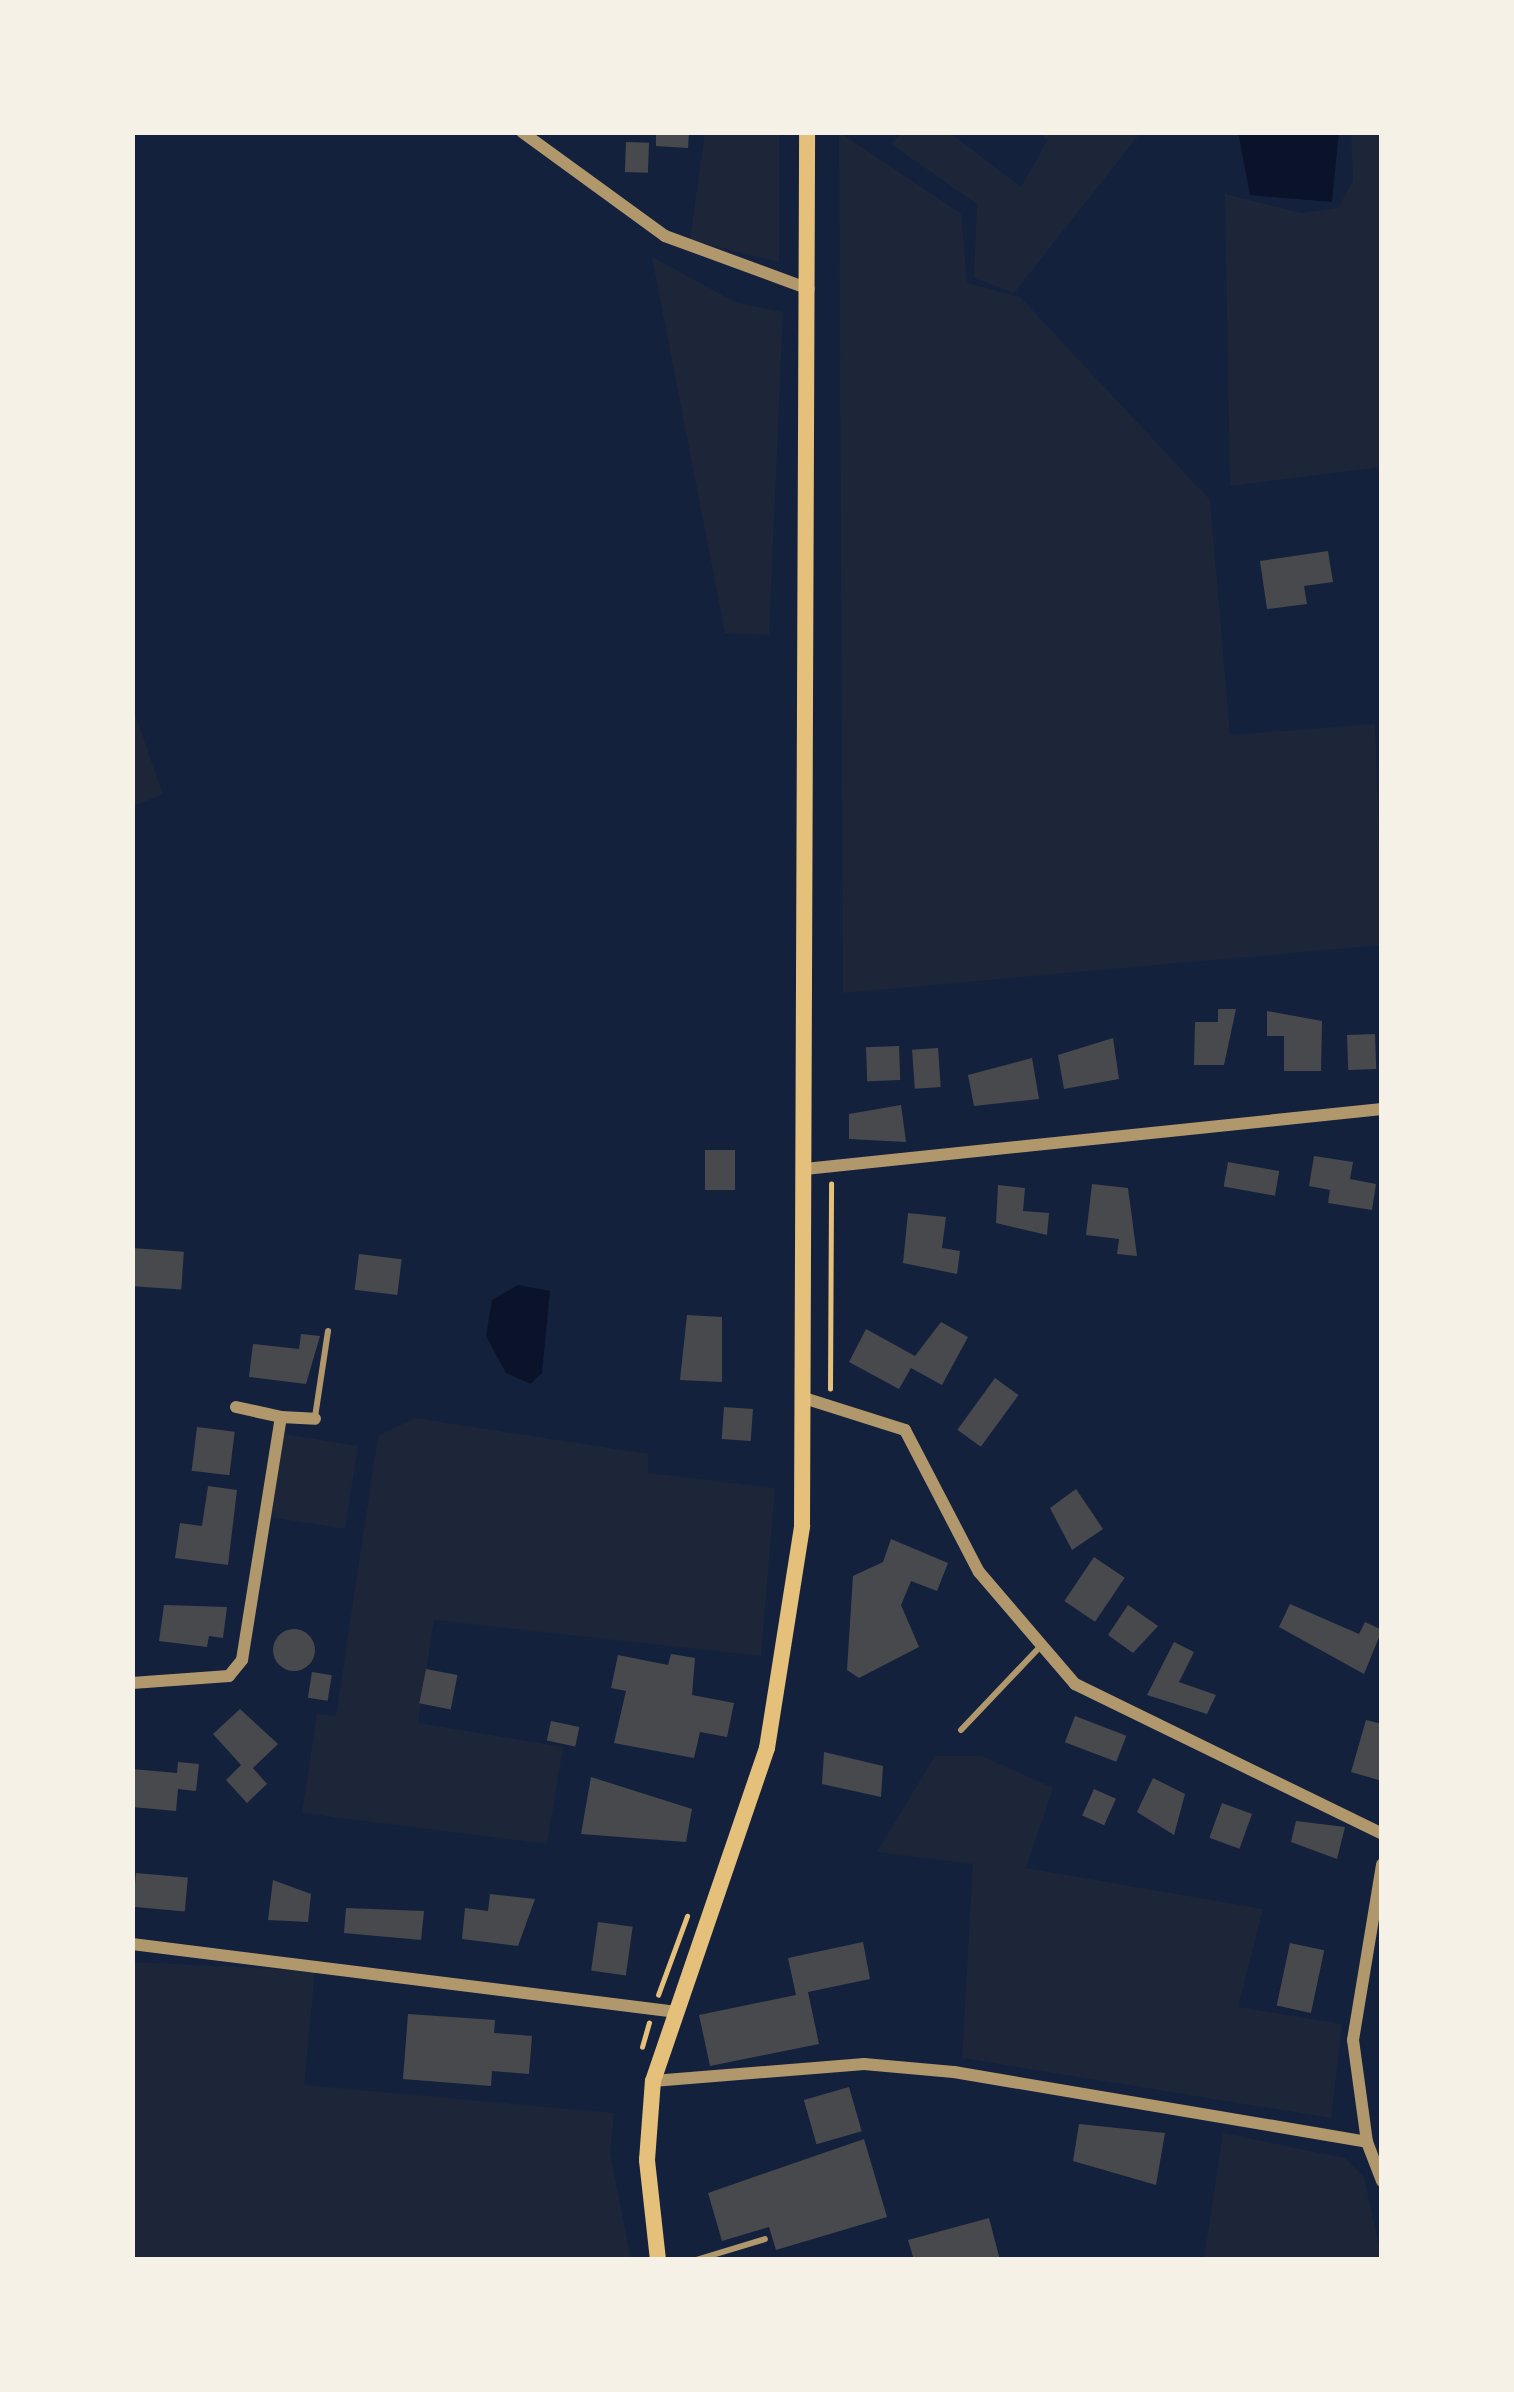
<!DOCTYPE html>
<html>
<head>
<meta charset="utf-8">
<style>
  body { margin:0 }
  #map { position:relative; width:1514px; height:2392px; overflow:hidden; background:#14213d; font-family:Overpass,sans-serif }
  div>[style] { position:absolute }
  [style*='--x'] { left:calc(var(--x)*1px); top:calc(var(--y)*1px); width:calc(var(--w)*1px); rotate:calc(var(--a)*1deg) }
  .green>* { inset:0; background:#1d2539; transform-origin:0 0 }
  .water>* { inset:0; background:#0b132b }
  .building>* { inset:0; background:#48494c; transform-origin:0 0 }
  .round { border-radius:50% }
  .path>* { height:4.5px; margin:-2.25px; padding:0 2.25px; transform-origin:2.25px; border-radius:2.25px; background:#e5c07b }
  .service>* { height:6px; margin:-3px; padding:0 3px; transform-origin:3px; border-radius:3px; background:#b1986c }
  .minor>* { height:12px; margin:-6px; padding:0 6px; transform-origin:6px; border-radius:6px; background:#b1986c }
  .secondary>* { height:16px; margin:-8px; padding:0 8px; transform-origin:8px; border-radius:8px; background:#e5c07b }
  span { translate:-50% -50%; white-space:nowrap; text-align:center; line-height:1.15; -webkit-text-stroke:9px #f6f1e7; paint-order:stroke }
  .frame { position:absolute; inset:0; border:135px solid #f6f1e7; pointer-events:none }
</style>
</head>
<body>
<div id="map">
  <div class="green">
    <div style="clip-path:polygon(705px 132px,779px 132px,779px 262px,690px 240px)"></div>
    <div style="clip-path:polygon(839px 132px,961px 214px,967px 283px,1020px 297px,1210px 500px,1230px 735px,1375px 724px,1382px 945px,843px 993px)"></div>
    <div style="clip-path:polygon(903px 132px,949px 132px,1021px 187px,1047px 141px,1041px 132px,1141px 132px,1014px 293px,974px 278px,977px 204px,891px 144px)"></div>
    <div style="clip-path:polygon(1351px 132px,1382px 132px,1382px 467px,1230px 486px,1225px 194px,1301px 213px,1338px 208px,1353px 181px)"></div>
    <div style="clip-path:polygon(652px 257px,737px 303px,783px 312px,769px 635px,725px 633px)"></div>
    <div style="clip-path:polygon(132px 706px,163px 794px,132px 807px)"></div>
    <div style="clip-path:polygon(415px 1418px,648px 1454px,648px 1473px,775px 1488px,761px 1656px,434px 1620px,418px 1723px,563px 1747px,547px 1844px,302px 1813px,317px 1714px,336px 1716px,378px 1436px)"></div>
    <div style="left:283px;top:1434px;width:76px;height:84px;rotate:9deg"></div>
    <div style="clip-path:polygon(935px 1756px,982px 1756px,1053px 1788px,1026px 1868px,1263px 1909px,1238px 2007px,1342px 2024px,1331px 2118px,962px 2058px,973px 1864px,877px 1852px)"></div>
    <div style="clip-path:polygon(132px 1962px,315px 1971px,304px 2085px,614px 2113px,610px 2153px,631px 2260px,132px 2260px)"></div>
    <div style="clip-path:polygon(1223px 2133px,1345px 2158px,1364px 2177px,1382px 2260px,1204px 2260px)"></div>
  </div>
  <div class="water">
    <div style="clip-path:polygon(1238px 132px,1339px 132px,1332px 202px,1250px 195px)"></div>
    <div style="clip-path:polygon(518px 1285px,550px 1291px,542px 1373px,531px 1384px,506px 1373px,486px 1336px,492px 1300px)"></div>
  </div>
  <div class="building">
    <div style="clip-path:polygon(656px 132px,689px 132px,688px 148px,656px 146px)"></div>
    <div style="left:626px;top:142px;width:23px;height:30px;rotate:2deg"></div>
    <div style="clip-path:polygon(1328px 551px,1333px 582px,1304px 586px,1307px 604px,1267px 609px,1260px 561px)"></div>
    <div style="clip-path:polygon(1218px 1009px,1236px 1009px,1224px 1065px,1194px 1065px,1195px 1022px,1218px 1022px)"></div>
    <div style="clip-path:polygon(1267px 1011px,1322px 1021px,1321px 1071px,1284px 1071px,1284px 1036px,1267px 1036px)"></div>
    <div style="left:1375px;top:1034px;width:35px;height:28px;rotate:88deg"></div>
    <div style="clip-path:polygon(1113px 1038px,1119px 1079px,1064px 1089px,1058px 1055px)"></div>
    <div style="left:899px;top:1046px;width:34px;height:33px;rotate:88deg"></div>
    <div style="left:938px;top:1048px;width:39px;height:26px;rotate:86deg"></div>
    <div style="clip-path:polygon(1032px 1058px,1039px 1099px,974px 1106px,968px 1075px)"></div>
    <div style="clip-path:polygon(901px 1105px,906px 1142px,849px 1139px,849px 1114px)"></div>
    <div style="left:705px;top:1150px;width:30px;height:40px"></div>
    <div style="clip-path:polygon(1314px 1156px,1353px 1162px,1350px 1179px,1376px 1184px,1372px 1210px,1328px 1203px,1330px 1190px,1309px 1186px)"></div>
    <div style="left:1228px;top:1162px;width:52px;height:25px;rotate:10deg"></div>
    <div style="clip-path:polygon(1092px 1184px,1128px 1188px,1137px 1256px,1117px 1254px,1119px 1239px,1086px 1235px)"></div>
    <div style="clip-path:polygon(998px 1185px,1025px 1188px,1023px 1211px,1049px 1213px,1047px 1235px,996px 1223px)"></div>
    <div style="clip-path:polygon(908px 1213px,946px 1217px,942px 1248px,960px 1251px,957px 1274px,903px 1263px)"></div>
    <div style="left:132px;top:1248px;width:52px;height:38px;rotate:4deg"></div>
    <div style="left:359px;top:1254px;width:43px;height:36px;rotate:7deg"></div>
    <div style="clip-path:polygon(687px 1315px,722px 1317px,722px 1382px,680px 1380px)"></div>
    <div style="clip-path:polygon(941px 1322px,968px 1337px,942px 1385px,911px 1368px,899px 1389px,849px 1362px,866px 1329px,915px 1356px)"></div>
    <div style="clip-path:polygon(301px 1334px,320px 1336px,306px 1384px,249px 1377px,253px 1344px,299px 1349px)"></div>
    <div style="left:995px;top:1378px;width:29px;height:64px;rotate:36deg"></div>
    <div style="left:724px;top:1407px;width:29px;height:32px;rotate:4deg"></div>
    <div style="left:197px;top:1427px;width:38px;height:44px;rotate:7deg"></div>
    <div style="clip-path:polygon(208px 1486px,237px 1490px,228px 1565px,175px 1558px,180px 1523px,202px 1526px)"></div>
    <div style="clip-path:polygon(1076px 1489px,1103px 1529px,1072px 1550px,1050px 1508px)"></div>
    <div style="clip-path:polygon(891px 1539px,948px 1563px,937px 1591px,911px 1581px,901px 1605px,919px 1647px,859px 1678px,847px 1670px,853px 1576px,883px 1562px)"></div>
    <div style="left:1094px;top:1557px;width:37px;height:53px;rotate:34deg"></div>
    <div style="clip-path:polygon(1290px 1604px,1359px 1634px,1365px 1622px,1382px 1630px,1364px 1674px,1279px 1627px)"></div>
    <div style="clip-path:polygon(164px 1605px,227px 1607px,223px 1638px,209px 1636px,207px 1647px,159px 1641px)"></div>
    <div style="clip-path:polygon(1128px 1605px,1158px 1626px,1133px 1653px,1108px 1635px)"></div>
    <div class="round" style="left:273px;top:1629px;width:42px;height:42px"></div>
    <div style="clip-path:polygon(1174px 1642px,1194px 1652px,1179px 1682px,1216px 1695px,1207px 1714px,1147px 1695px)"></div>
    <div style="clip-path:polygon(671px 1654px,695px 1658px,692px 1695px,734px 1703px,727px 1737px,700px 1732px,694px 1758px,614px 1743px,626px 1691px,611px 1688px,618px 1655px,668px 1665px)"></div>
    <div style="left:426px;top:1669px;width:32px;height:35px;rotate:11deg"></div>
    <div style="left:312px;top:1672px;width:20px;height:26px;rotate:9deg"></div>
    <div style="clip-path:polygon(240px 1709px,278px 1744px,253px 1768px,267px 1784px,247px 1803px,226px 1780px,241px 1765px,213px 1734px)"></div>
    <div style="left:1075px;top:1716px;width:55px;height:28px;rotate:21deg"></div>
    <div style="clip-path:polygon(1366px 1720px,1382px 1724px,1382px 1781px,1351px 1772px)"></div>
    <div style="left:551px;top:1721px;width:29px;height:20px;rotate:12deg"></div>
    <div style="clip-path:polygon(824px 1752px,883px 1766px,881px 1797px,822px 1784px)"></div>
    <div style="clip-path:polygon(178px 1762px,199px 1764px,196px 1791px,178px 1789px,176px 1811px,132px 1807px,132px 1769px,177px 1773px)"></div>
    <div style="clip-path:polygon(591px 1777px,692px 1809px,686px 1842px,581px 1834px)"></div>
    <div style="clip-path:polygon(1153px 1778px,1185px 1794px,1174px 1835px,1137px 1812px)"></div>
    <div style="left:1094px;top:1789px;width:24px;height:29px;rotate:24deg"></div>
    <div style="left:1222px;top:1803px;width:32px;height:37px;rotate:20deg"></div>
    <div style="clip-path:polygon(1296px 1821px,1345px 1827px,1337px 1859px,1291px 1842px)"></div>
    <div style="left:136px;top:1873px;width:52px;height:34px;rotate:5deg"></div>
    <div style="clip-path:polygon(273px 1880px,311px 1894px,308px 1922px,268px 1920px)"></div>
    <div style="clip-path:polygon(490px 1894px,535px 1899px,518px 1946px,462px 1939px,465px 1908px,488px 1911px)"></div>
    <div style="clip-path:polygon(346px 1908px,424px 1911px,421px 1940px,344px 1933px)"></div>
    <div style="left:598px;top:1922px;width:35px;height:49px;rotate:8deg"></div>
    <div style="clip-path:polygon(863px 1942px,870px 1979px,808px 1992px,819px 2044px,710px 2066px,699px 2015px,796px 1995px,788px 1958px)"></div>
    <div style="left:1290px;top:1943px;width:35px;height:64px;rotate:12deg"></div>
    <div style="clip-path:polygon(408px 2014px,495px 2020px,494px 2033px,532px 2036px,529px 2074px,492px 2071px,491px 2086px,403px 2079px)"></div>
    <div style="left:849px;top:2087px;width:46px;height:47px;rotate:74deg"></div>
    <div style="clip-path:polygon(1079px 2124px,1165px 2133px,1156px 2185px,1073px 2161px)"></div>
    <div style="clip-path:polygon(864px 2139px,887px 2217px,776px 2250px,769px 2227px,722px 2241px,708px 2193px)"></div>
    <div style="clip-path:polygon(989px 2218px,1000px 2260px,914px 2260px,908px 2240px)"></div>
  </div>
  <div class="path">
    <div style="--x:830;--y:1389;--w:205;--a:-89.7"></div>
    <div style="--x:658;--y:1995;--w:84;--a:-69.8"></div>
    <div style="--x:642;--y:2047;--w:25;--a:-74"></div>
  </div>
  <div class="service">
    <div style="--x:315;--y:1417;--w:87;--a:-81.4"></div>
    <div style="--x:961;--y:1730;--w:112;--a:-46.5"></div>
    <div style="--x:696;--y:2260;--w:72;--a:-16.9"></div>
  </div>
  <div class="minor">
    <div style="--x:522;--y:132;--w:177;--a:36"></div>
    <div style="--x:665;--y:236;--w:153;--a:20.2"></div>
    <div style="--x:805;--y:1169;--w:580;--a:-5.94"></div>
    <div style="--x:804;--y:1398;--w:106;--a:17.6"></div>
    <div style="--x:905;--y:1430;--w:160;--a:62.5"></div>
    <div style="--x:979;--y:1572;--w:148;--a:49.4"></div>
    <div style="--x:1075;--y:1684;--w:342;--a:26"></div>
    <div style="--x:236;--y:1407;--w:46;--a:12.5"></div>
    <div style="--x:132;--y:1683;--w:97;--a:-4.1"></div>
    <div style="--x:229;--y:1676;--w:21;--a:-51"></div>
    <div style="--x:242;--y:1660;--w:246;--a:-80.9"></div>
    <div style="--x:281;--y:1417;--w:34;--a:3"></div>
    <div style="--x:132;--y:1944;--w:541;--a:7.11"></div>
    <div style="--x:653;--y:2081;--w:212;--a:-4.6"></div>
    <div style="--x:864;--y:2064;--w:90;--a:5.1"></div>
    <div style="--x:954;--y:2072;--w:419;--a:9.6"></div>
    <div style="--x:1367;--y:2142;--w:42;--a:69"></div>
    <div style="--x:1367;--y:2142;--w:103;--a:-97.8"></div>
    <div style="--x:1353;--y:2040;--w:178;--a:-80.6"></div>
  </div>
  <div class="secondary">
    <div style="--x:658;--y:2260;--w:101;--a:-96.3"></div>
    <div style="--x:647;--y:2160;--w:79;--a:-85.7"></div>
    <div style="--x:653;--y:2081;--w:352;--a:-71.1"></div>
    <div style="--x:767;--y:1748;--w:225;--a:-81"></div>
    <div style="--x:802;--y:1526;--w:1394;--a:-89.79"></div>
  </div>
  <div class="frame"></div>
</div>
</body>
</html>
